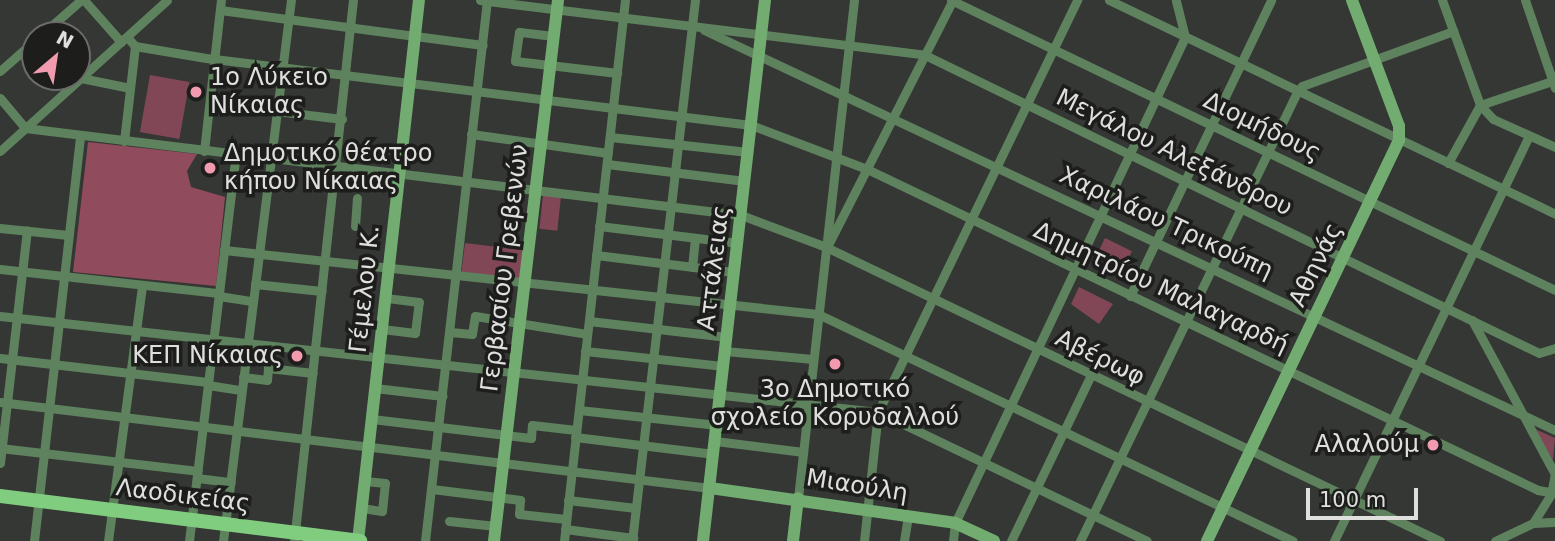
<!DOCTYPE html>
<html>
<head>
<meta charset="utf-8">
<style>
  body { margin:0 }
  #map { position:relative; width:1555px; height:541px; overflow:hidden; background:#343734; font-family:"DejaVu Sans",sans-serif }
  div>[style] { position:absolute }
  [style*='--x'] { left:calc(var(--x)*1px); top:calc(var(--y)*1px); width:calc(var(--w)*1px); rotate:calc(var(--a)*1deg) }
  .green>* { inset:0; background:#824756; transform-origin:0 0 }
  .forest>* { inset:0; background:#904b5d }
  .street>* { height:9px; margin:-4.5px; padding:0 4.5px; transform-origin:4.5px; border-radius:4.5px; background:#5e825d }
  .secondary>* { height:12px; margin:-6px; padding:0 6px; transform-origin:6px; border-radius:6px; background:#72ac71 }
  .primary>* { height:14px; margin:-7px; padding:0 7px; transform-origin:7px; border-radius:7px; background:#81cd80 }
  .dots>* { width:19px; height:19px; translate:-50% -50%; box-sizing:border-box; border:4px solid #1d1e1c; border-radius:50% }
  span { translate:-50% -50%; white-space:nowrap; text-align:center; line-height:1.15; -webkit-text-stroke:7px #1d1e1c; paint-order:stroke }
  .poi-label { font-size:24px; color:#dfe0de }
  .left { translate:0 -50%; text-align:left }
  .right { translate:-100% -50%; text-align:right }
  .street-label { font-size:24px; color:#dfe0de }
  .north { position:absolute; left:21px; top:21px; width:70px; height:70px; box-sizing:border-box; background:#1d1e1c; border:2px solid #6b6c6a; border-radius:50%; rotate:29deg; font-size:19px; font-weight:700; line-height:28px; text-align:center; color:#dfe0de }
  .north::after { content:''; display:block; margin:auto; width:24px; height:32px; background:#f29aaf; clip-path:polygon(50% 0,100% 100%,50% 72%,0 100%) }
  .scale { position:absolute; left:1306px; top:488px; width:112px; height:32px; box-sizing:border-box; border:4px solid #dfe0de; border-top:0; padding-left:9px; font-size:21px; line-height:24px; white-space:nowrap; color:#dfe0de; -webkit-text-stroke:5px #1d1e1c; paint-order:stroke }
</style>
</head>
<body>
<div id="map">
  <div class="green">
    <div style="left:150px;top:75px;width:40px;height:58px;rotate:10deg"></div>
    <div style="left:543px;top:195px;width:18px;height:34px;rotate:6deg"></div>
    <div style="left:1105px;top:238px;width:30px;height:15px;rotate:26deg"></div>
    <div style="left:465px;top:243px;width:62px;height:29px;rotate:7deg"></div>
    <div style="clip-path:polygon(1079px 287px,1113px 304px,1099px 324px,1071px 304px)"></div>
    <div style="clip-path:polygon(1535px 429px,1555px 438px,1553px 460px)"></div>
  </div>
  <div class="forest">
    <div style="clip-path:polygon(88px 142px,197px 154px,187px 171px,191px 187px,225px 197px,216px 286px,73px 272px)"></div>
  </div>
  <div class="street">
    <div style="--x:84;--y:0;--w:56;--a:48.6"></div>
    <div style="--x:480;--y:0;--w:448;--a:7"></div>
    <div style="--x:925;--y:55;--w:682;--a:25.89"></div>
    <div style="--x:1539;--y:353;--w:17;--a:-17"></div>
    <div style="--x:951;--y:0;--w:670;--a:25.65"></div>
    <div style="--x:1109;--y:0;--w:495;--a:25.6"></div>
    <div style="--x:1442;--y:0;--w:112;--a:70.1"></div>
    <div style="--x:1480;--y:105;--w:19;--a:47"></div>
    <div style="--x:1493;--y:119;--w:68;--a:24.3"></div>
    <div style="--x:1525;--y:0;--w:93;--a:71.2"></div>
    <div style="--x:220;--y:10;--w:265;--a:7.6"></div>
    <div style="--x:704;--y:30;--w:940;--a:25.18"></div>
    <div style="--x:41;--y:35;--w:53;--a:-41.2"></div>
    <div style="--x:553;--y:36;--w:34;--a:-173"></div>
    <div style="--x:519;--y:32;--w:29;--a:98"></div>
    <div style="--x:515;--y:61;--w:103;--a:6.7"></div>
    <div style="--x:127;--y:37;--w:12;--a:48"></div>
    <div style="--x:135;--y:46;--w:72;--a:9.6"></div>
    <div style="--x:206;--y:58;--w:549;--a:7.01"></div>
    <div style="--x:751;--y:125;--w:124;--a:20.8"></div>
    <div style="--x:867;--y:169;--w:744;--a:25.57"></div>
    <div style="--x:1538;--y:490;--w:17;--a:10"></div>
    <div style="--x:0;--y:71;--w:47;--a:-41.5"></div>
    <div style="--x:81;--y:78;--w:50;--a:11.5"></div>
    <div style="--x:0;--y:98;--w:39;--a:50"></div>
    <div style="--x:25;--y:128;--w:721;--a:6.93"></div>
    <div style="--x:741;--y:215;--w:91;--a:20.6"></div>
    <div style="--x:826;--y:247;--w:681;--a:25.59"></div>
    <div style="--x:210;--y:103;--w:133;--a:6.9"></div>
    <div style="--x:471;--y:134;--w:138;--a:7.9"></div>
    <div style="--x:610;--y:137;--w:139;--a:6.2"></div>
    <div style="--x:124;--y:141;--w:96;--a:-83.4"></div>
    <div style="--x:0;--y:151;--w:225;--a:-42.1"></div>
    <div style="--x:204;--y:151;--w:152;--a:-83.6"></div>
    <div style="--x:1448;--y:163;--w:66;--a:-61.1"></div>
    <div style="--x:1480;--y:105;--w:79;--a:-18.4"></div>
    <div style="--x:607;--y:164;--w:139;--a:7"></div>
    <div style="--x:355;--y:226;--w:28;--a:-86"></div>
    <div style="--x:599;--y:226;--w:140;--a:7"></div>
    <div style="--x:0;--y:228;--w:69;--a:5.8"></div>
    <div style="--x:829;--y:243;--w:273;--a:-63"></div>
    <div style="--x:224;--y:250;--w:597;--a:6.15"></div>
    <div style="--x:818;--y:314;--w:526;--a:25.54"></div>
    <div style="--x:596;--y:255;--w:139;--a:7"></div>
    <div style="--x:692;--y:267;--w:29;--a:-84"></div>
    <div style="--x:0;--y:269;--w:220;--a:6.3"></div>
    <div style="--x:255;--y:284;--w:67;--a:6"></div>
    <div style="--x:219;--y:296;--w:33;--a:9"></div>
    <div style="--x:1130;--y:296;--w:328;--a:-64.5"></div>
    <div style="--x:0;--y:316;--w:883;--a:6.24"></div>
    <div style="--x:878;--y:412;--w:298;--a:25.6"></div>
    <div style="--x:1472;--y:320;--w:175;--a:61.7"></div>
    <div style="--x:589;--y:321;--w:139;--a:6.6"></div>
    <div style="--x:382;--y:329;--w:33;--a:7"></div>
    <div style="--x:415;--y:333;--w:31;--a:-83"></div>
    <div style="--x:419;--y:302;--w:34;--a:-173"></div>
    <div style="--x:450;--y:332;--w:22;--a:5"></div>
    <div style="--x:472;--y:334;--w:18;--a:-81"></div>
    <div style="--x:475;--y:316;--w:113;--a:9.1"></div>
    <div style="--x:585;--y:351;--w:140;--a:6.2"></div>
    <div style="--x:725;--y:351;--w:88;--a:5.2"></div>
    <div style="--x:0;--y:358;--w:209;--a:6.6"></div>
    <div style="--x:243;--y:377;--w:24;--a:7"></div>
    <div style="--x:267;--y:380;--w:12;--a:-85"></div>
    <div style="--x:268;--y:368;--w:45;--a:6.3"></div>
    <div style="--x:208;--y:385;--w:33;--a:9"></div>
    <div style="--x:375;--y:388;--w:68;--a:6.7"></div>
    <div style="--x:0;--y:402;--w:715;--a:6.91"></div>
    <div style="--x:579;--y:410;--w:139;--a:6.2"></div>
    <div style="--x:372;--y:419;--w:160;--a:6.8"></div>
    <div style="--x:531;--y:438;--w:13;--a:-86"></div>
    <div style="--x:532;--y:425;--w:44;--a:6.5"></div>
    <div style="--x:575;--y:437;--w:140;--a:7"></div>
    <div style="--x:715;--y:441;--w:89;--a:7.1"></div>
    <div style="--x:0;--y:448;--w:199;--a:6.6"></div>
    <div style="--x:0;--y:463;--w:234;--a:-83.4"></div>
    <div style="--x:197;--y:478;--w:34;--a:7"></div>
    <div style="--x:432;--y:489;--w:89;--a:7.1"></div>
    <div style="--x:520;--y:500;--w:14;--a:94"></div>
    <div style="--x:519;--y:514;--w:47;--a:6.1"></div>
    <div style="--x:798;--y:498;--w:501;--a:-83.58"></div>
    <div style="--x:568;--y:500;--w:68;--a:6.7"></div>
    <div style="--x:362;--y:508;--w:20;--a:9"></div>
    <div style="--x:382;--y:511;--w:28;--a:-84"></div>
    <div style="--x:385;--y:483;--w:20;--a:-174"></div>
    <div style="--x:449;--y:521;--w:47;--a:6.1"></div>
    <div style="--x:1533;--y:523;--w:34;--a:-58"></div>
    <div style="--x:1551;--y:494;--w:21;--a:-79"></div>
    <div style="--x:565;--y:529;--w:69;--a:7.5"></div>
    <div style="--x:34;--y:541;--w:408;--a:-83.5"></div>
    <div style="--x:108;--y:541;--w:258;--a:-82.4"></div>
    <div style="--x:189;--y:541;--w:389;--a:-83.1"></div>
    <div style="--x:223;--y:541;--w:545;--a:-82.84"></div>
    <div style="--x:294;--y:541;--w:544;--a:-83.78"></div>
    <div style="--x:425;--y:541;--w:545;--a:-83.46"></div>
    <div style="--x:564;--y:541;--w:544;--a:-83.57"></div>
    <div style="--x:632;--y:541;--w:545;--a:-83.36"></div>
    <div style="--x:864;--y:541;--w:130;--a:-83.8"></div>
    <div style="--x:878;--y:412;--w:458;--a:-64.2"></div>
    <div style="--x:904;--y:541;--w:26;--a:-81"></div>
    <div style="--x:953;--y:541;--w:18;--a:-84"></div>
    <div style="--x:955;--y:523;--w:538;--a:-64.67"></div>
    <div style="--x:1185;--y:37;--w:38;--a:-104"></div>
    <div style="--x:1011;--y:541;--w:184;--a:-64.3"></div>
    <div style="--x:1080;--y:541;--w:499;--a:-64.2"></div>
    <div style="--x:1297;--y:92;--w:8;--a:-50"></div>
    <div style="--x:1302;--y:86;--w:161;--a:-20"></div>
    <div style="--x:1334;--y:541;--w:449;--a:-64.3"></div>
    <div style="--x:1495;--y:541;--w:42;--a:-25.3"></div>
    <div style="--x:1533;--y:523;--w:22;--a:-3"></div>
  </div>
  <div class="secondary">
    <div style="--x:710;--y:488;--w:247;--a:8.1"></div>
    <div style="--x:955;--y:523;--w:43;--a:24.8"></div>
    <div style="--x:358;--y:541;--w:544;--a:-83.57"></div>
    <div style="--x:494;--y:541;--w:545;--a:-83.25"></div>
    <div style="--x:703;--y:541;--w:545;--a:-83.46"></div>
    <div style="--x:793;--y:541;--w:43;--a:-83.4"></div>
    <div style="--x:1207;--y:541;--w:445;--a:-64.4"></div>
    <div style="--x:1399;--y:140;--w:14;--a:-90"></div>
    <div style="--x:1399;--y:126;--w:134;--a:-110.5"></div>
  </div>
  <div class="primary">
    <div style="--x:0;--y:496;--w:363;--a:7.1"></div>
  </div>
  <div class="dots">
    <div style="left:196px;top:92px;background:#f29aaf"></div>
    <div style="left:210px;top:168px;background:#f29aaf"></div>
    <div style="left:297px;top:356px;background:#f29aaf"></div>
    <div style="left:835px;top:364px;background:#f29aaf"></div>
    <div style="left:1433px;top:445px;background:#f29aaf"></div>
  </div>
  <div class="poi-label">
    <span class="left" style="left:210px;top:92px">1ο Λύκειο<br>Νίκαιας</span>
    <span class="left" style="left:224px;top:168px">Δημοτικό θέατρο<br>κήπου Νίκαιας</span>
    <span class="right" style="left:283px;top:356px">ΚΕΠ Νίκαιας</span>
    <span style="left:835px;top:404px">3ο Δημοτικό<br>σχολείο Κορυδαλλού</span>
    <span class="right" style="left:1419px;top:445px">Αλαλούμ</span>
  </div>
  <div class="street-label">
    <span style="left:1262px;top:127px;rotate:26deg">Διομήδους</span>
    <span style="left:1174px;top:153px;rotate:26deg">Μεγάλου Αλεξάνδρου</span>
    <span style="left:1166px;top:223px;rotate:25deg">Χαριλάου Τρικούπη</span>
    <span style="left:1316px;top:265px;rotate:-64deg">Αθηνάς</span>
    <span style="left:505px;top:268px;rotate:-83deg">Γερβασίου Γρεβενών</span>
    <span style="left:714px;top:268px;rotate:-83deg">Αττάλειας</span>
    <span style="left:1161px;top:288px;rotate:25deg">Δημητρίου Μαλαγαρδή</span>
    <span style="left:365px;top:289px;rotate:-84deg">Γέμελου Κ.</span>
    <span style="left:1100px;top:358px;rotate:26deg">Αβέρωφ</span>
    <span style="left:857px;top:486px;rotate:9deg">Μιαούλη</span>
    <span style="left:183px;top:496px;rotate:7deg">Λαοδικείας</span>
  </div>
  <div class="north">N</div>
  <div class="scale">100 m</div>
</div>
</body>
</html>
